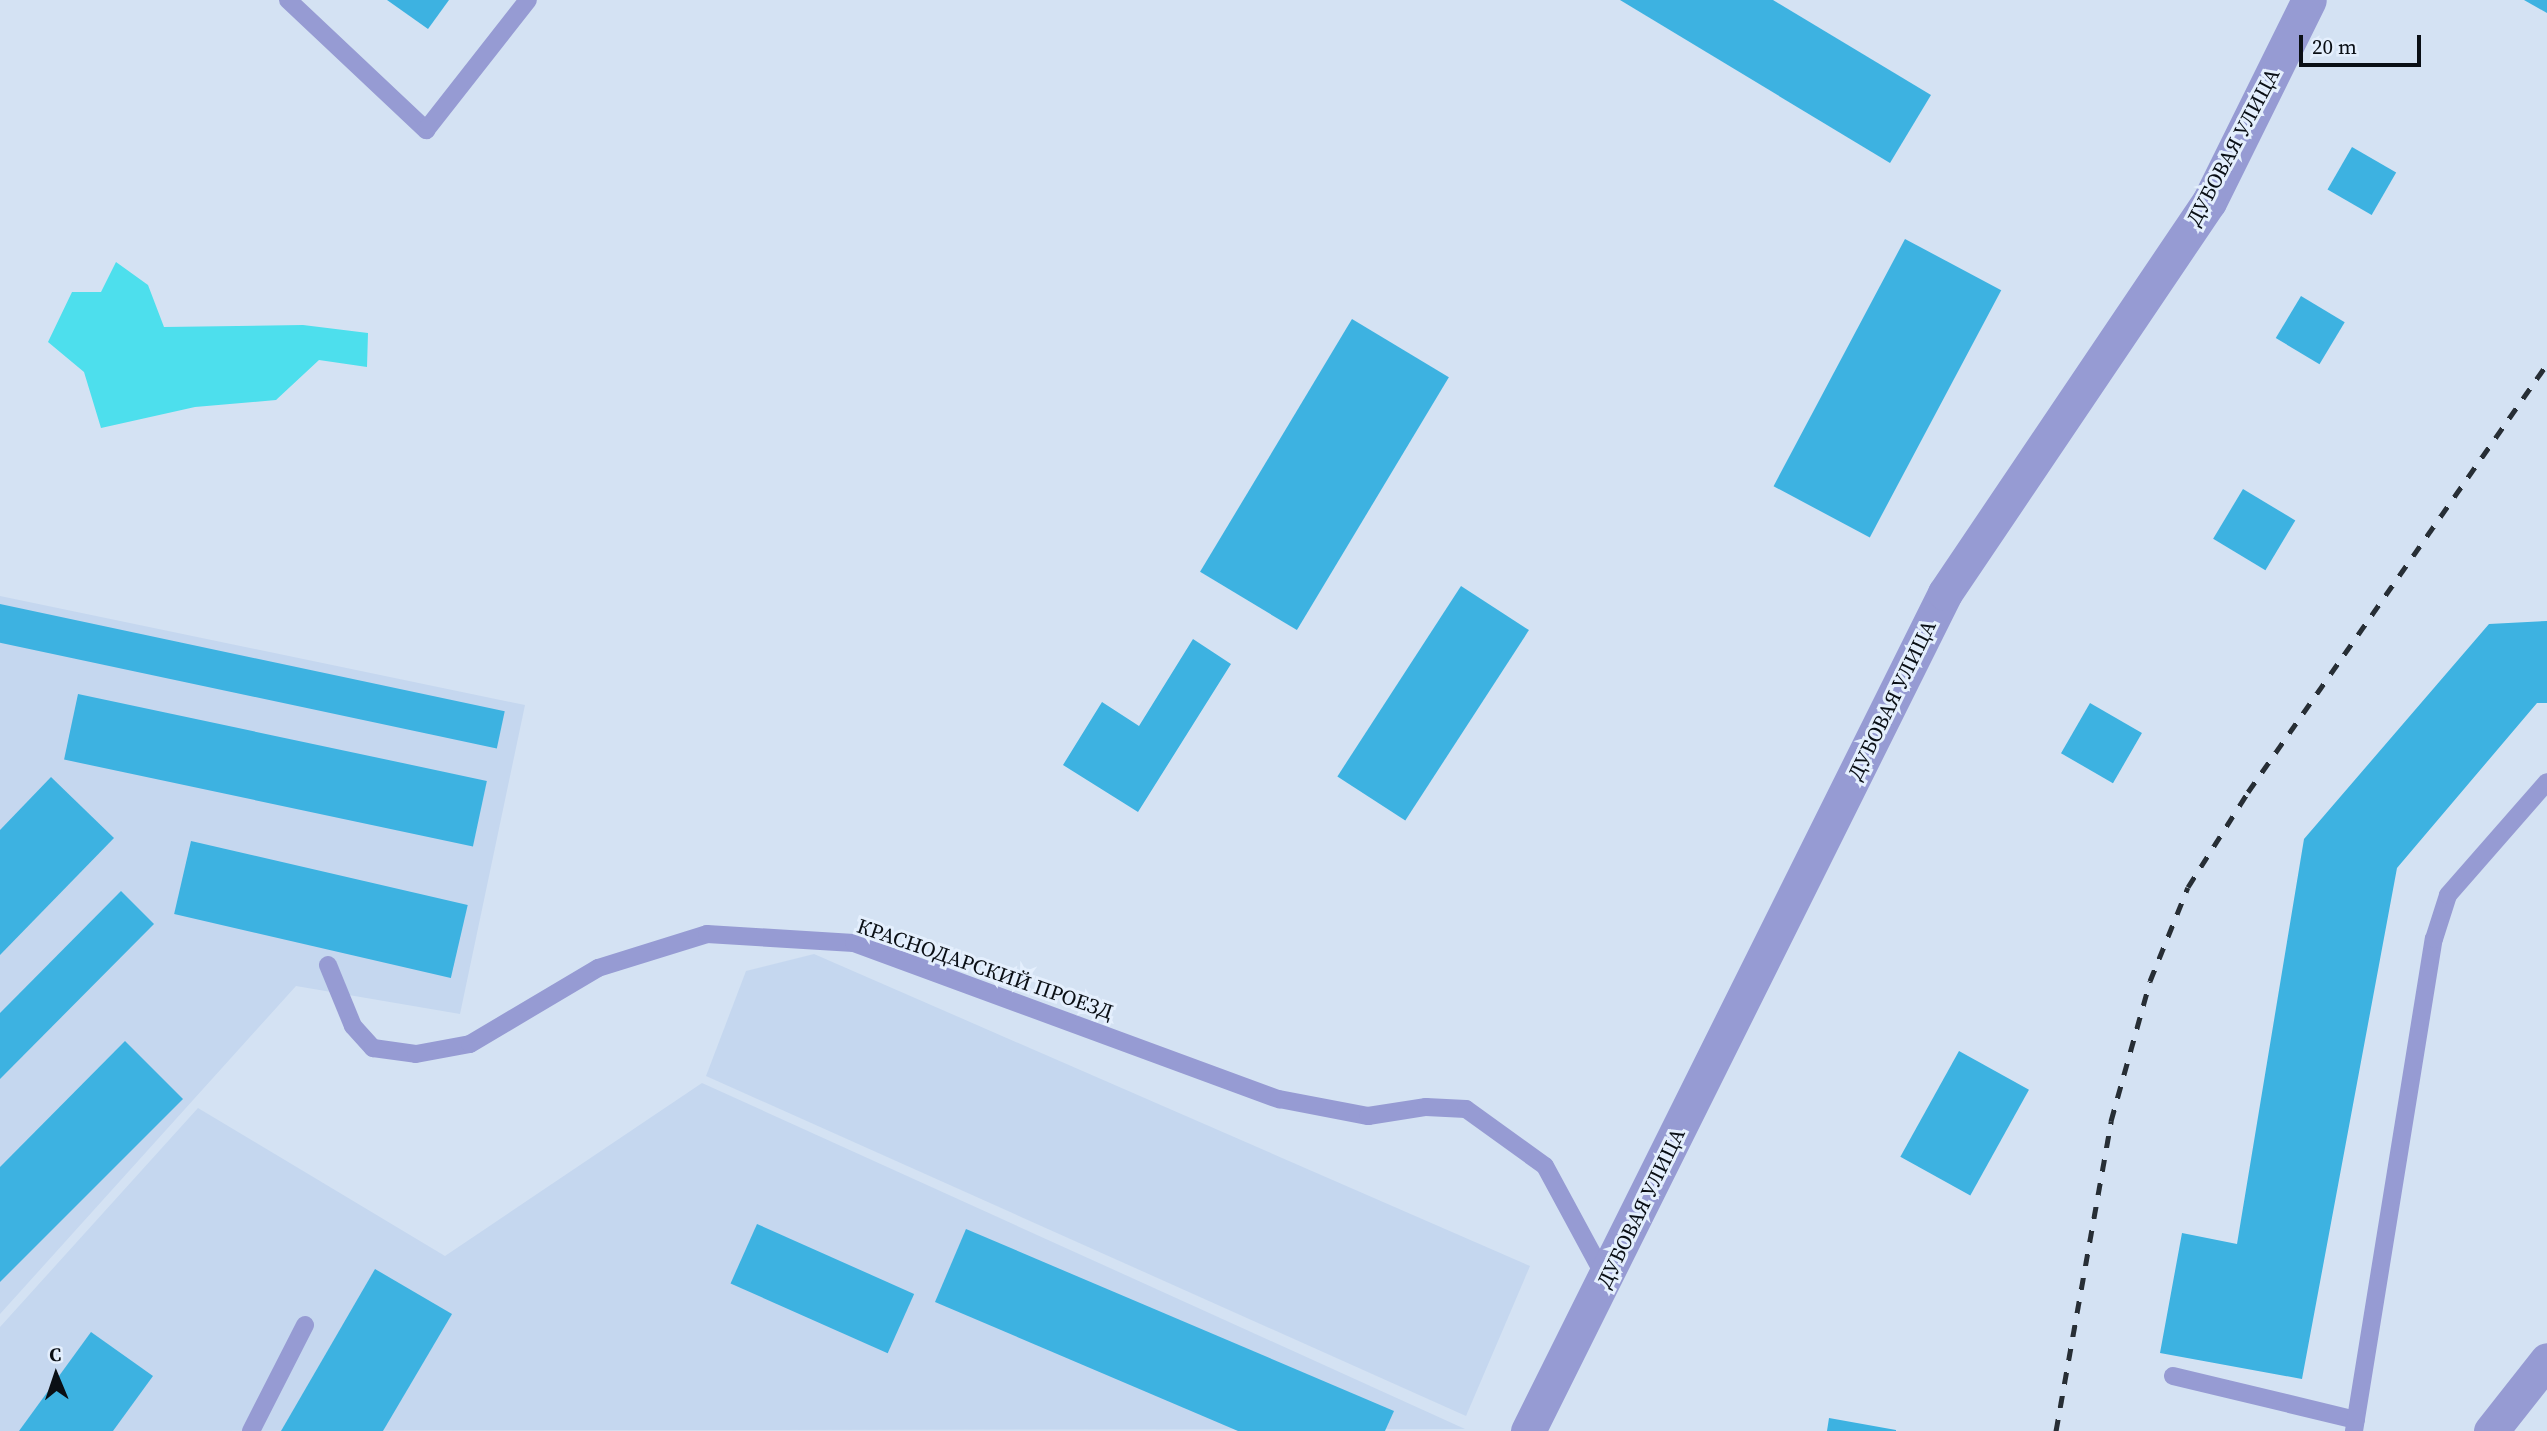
<!DOCTYPE html>
<html>
<head>
<meta charset="utf-8">
<style>
  body { margin:0 }
  #map { position:relative; width:2547px; height:1431px; overflow:hidden; background:#d4e2f3; font-family:"Source Serif 4",serif }
  div>[style] { position:absolute }
  [style*='--x'] { left:calc(var(--x)*1px); top:calc(var(--y)*1px); width:calc(var(--w)*1px); rotate:calc(var(--a)*1deg) }
  .built>* { inset:0; background:#c5d7ef }
  .water>* { inset:0; background:#4ddfed }
  .building>* { inset:0; background:#3db2e1; transform-origin:0 0 }
  .lane>* { height:18px; margin:-9px; padding:0 9px; transform-origin:9px; border-radius:9px; background:#969bd3 }
  .street>* { height:35px; margin:-17.5px; padding:0 17.5px; transform-origin:17.5px; border-radius:17.5px; background:#969bd3 }
  .rail>* { height:5px; margin-top:-2.5px; transform-origin:0; background:repeating-linear-gradient(90deg,#272e35 0 12px,transparent 0 24px) }
  span { translate:-50% -50%; white-space:nowrap; text-align:center; line-height:1.15; -webkit-text-stroke:6px #e4effd; paint-order:stroke }
  .street-label { font-size:21px; color:#0a0f15 }
  .north { position:absolute; left:21px; top:1340px; width:70px; height:70px; -webkit-text-stroke:5px #e4effd; paint-order:stroke; rotate:358deg; font-size:19px; font-weight:700; line-height:28px; text-align:center; color:#0a0f15 }
  .north::after { content:''; display:block; margin:auto; width:24px; height:32px; background:#0a0f15; clip-path:polygon(50% 0,100% 100%,50% 72%,0 100%) }
  .scale { position:absolute; left:2299px; top:35px; width:122px; height:32px; box-sizing:border-box; border:4px solid #0a0f15; border-top:0; padding-left:9px; font-size:21px; line-height:24px; white-space:nowrap; color:#0a0f15; -webkit-text-stroke:5px #e4effd; paint-order:stroke }
</style>
</head>
<body>
<div id="map">
  <div class="built">
    <div style="clip-path:polygon(0 596px,525px 705px,460px 1014px,296px 986px,0 1314px)"></div>
    <div style="clip-path:polygon(814px 954px,1530px 1266px,1466px 1416px,706px 1076px,746px 971px)"></div>
    <div style="clip-path:polygon(702px 1083px,1465px 1429px,0 1431px,0 1327px,198px 1108px,445px 1256px)"></div>
  </div>
  <div class="water">
    <div style="clip-path:polygon(116px 262px,148px 285px,164px 327px,303px 325px,368px 333px,367px 367px,319px 360px,276px 400px,195px 407px,101px 428px,84px 372px,48px 342px,72px 292px,101px 292px)"></div>
  </div>
  <div class="building">
    <div style="clip-path:polygon(387px 0,449px 0,428px 29px)"></div>
    <div style="clip-path:polygon(1620px 0,1773px 0,1931px 95px,1890px 163px)"></div>
    <div style="clip-path:polygon(2524px 0,2547px 0,2547px 13px)"></div>
    <div style="left:2352px;top:147px;width:51px;height:49px;rotate:30deg"></div>
    <div style="left:1905px;top:239px;width:109px;height:280px;rotate:28deg"></div>
    <div style="left:2301px;top:296px;width:51px;height:49px;rotate:31deg"></div>
    <div style="left:1352px;top:319px;width:113px;height:295px;rotate:31deg"></div>
    <div style="left:2243px;top:489px;width:61px;height:58px;rotate:31deg"></div>
    <div style="left:1461px;top:586px;width:81px;height:227px;rotate:33deg"></div>
    <div style="left:0;top:604px;width:516px;height:38px;rotate:12deg"></div>
    <div style="clip-path:polygon(2547px 621px,2547px 703px,2537px 703px,2397px 868px,2302px 1379px,2160px 1353px,2182px 1233px,2237px 1244px,2304px 839px,2489px 624px)"></div>
    <div style="clip-path:polygon(1193px 639px,1231px 664px,1138px 812px,1063px 765px,1102px 702px,1139px 726px)"></div>
    <div style="left:78px;top:694px;width:418px;height:67px;rotate:12deg"></div>
    <div style="left:2090px;top:703px;width:60px;height:58px;rotate:30deg"></div>
    <div style="clip-path:polygon(51px 777px,114px 838px,0 955px,0 830px)"></div>
    <div style="left:191px;top:841px;width:284px;height:75px;rotate:13deg"></div>
    <div style="clip-path:polygon(121px 891px,154px 924px,0 1079px,0 1013px)"></div>
    <div style="clip-path:polygon(125px 1041px,183px 1099px,0 1282px,0 1167px)"></div>
    <div style="left:1959px;top:1051px;width:80px;height:121px;rotate:29deg"></div>
    <div style="left:757px;top:1224px;width:172px;height:65px;rotate:24deg"></div>
    <div style="clip-path:polygon(966px 1229px,1394px 1411px,1385px 1431px,1238px 1431px,935px 1302px)"></div>
    <div style="clip-path:polygon(375px 1269px,452px 1314px,383px 1431px,281px 1431px)"></div>
    <div style="clip-path:polygon(91px 1332px,153px 1376px,113px 1431px,19px 1431px)"></div>
    <div style="clip-path:polygon(1829px 1418px,1896px 1430px,1896px 1431px,1827px 1431px)"></div>
  </div>
  <div class="lane">
    <div style="--x:288;--y:0;--w:190;--a:43.3"></div>
    <div style="--x:426;--y:130;--w:165;--a:-51.9"></div>
    <div style="--x:328;--y:965;--w:66;--a:67.7"></div>
    <div style="--x:353;--y:1026;--w:30;--a:48"></div>
    <div style="--x:373;--y:1048;--w:43;--a:7.9"></div>
    <div style="--x:416;--y:1054;--w:55;--a:-10.5"></div>
    <div style="--x:470;--y:1044;--w:149;--a:-30.7"></div>
    <div style="--x:598;--y:968;--w:114;--a:-17.3"></div>
    <div style="--x:707;--y:934;--w:147;--a:3.5"></div>
    <div style="--x:854;--y:943;--w:453;--a:20.2"></div>
    <div style="--x:1279;--y:1099;--w:91;--a:10.8"></div>
    <div style="--x:1368;--y:1116;--w:59;--a:-8.8"></div>
    <div style="--x:1426;--y:1107;--w:40;--a:2.9"></div>
    <div style="--x:1466;--y:1109;--w:97;--a:35.8"></div>
    <div style="--x:1545;--y:1166;--w:126;--a:61.6"></div>
    <div style="--x:2173;--y:1376;--w:188;--a:13.5"></div>
    <div style="--x:251;--y:1431;--w:119;--a:-63"></div>
    <div style="--x:2354;--y:1431;--w:498;--a:-80.8"></div>
    <div style="--x:2434;--y:939;--w:46;--a:-72.3"></div>
    <div style="--x:2448;--y:895;--w:150;--a:-48.8"></div>
  </div>
  <div class="street">
    <div style="--x:1528;--y:1431;--w:936;--a:-63.54"></div>
    <div style="--x:1945;--y:593;--w:472;--a:-56"></div>
    <div style="--x:2209;--y:202;--w:225;--a:-63.7"></div>
    <div style="--x:2491;--y:1431;--w:90;--a:-51.7"></div>
  </div>
  <div class="rail">
    <div style="--x:2056;--y:1431;--w:315;--a:-79.9"></div>
    <div style="--x:2111;--y:1121;--w:145;--a:-74.4"></div>
    <div style="--x:2150;--y:981;--w:101;--a:-68"></div>
    <div style="--x:2188;--y:887;--w:112;--a:-57.7"></div>
    <div style="--x:2248;--y:792;--w:522;--a:-55.06"></div>
  </div>
  <div class="street-label">
    <span style="left:2233px;top:147px;rotate:-62deg">ДУБОВАЯ УЛИЦА</span>
    <span style="left:1892px;top:700px;rotate:-64deg">ДУБОВАЯ УЛИЦА</span>
    <span style="left:985px;top:969px;rotate:19deg">КРАСНОДАРСКИЙ ПРОЕЗД</span>
    <span style="left:1641px;top:1208px;rotate:-64deg">ДУБОВАЯ УЛИЦА</span>
  </div>
  <div class="north">С</div>
  <div class="scale">20 m</div>
</div>
</body>
</html>
